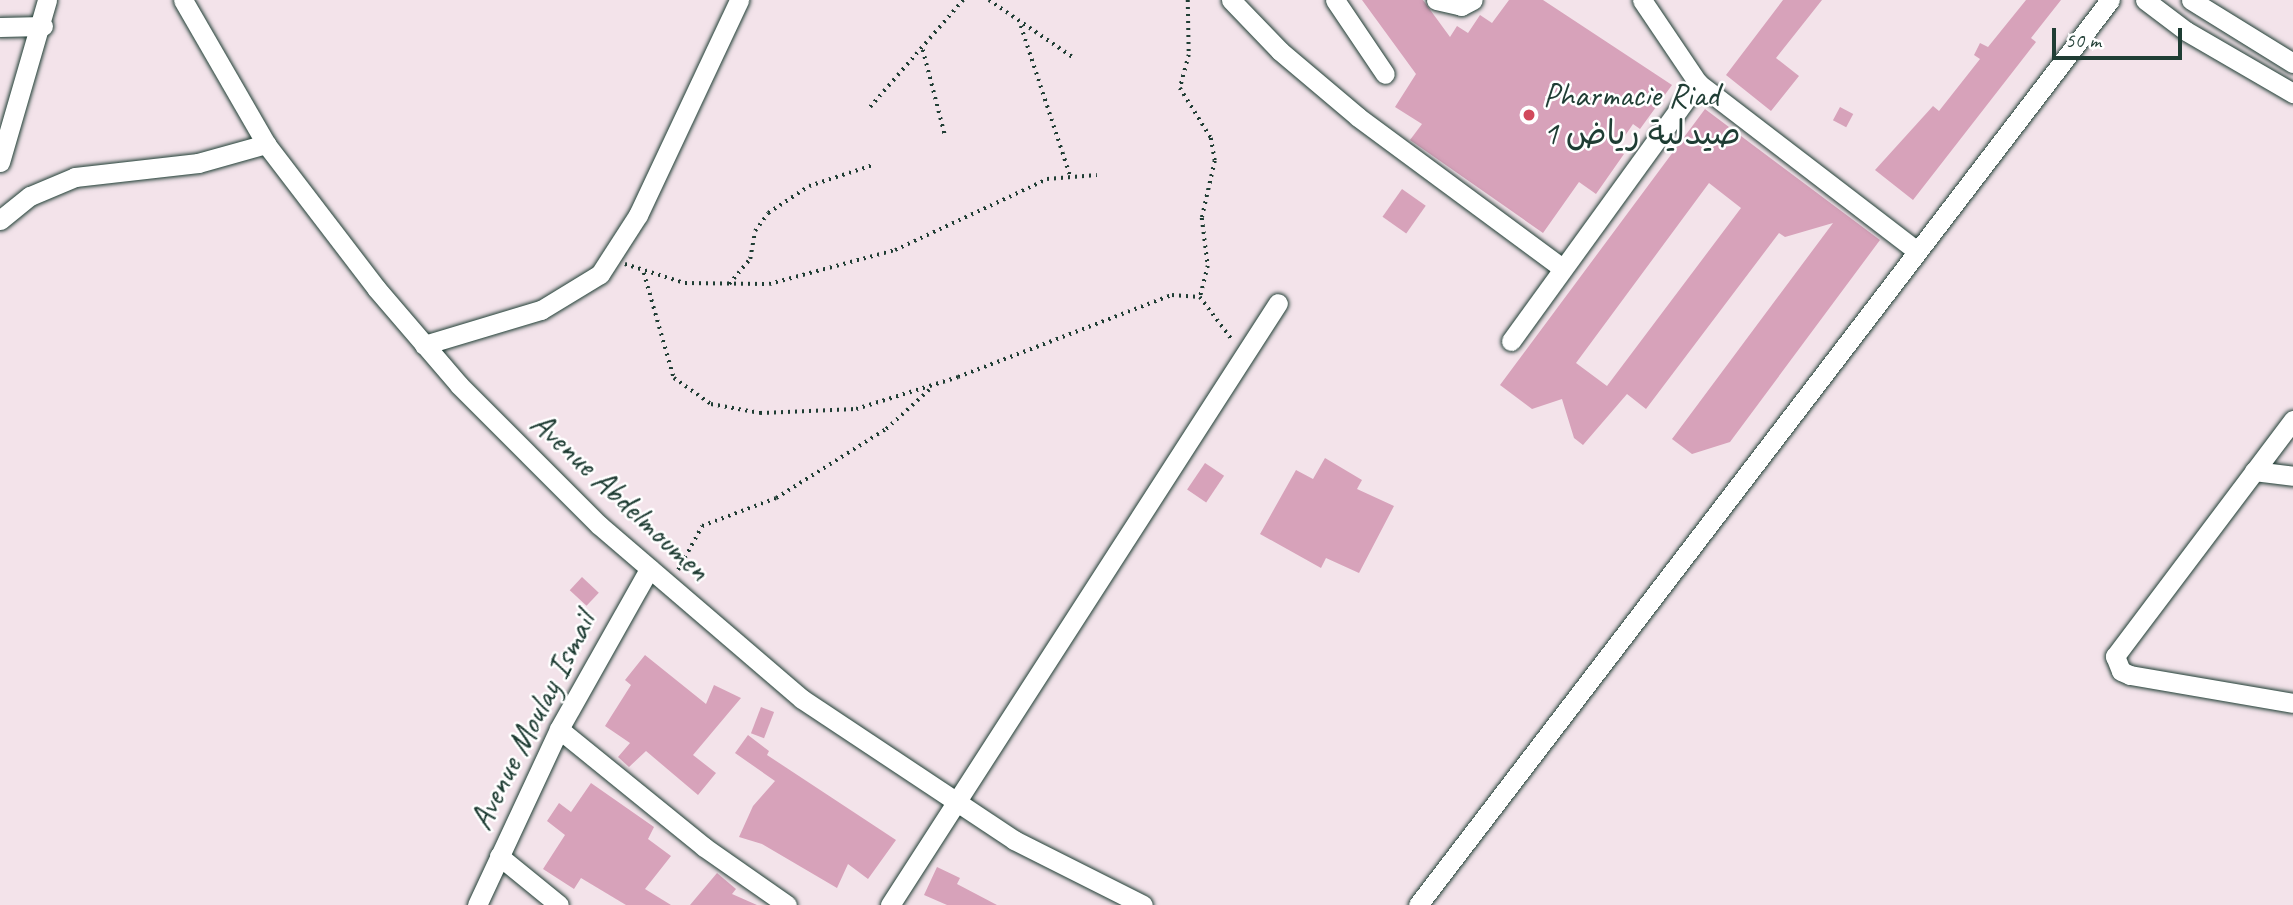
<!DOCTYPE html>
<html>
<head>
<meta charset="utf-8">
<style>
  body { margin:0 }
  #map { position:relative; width:2293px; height:905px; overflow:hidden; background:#f3e3ea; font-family:Caveat,"Playpen Sans Arabic",sans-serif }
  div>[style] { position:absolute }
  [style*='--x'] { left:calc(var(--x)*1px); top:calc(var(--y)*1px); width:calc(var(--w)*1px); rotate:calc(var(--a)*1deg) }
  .building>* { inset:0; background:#d7a2ba; transform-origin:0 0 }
  .path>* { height:3.5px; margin-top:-1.75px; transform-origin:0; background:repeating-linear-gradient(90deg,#1f3d34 0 2px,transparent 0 7px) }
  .roads { filter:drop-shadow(0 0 2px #1f3d34) drop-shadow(0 0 2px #1f3d34) }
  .minor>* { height:19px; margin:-9.5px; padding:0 9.5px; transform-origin:9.5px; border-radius:9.5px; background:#fff }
  .dots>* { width:19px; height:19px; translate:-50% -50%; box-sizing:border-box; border:4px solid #fff; border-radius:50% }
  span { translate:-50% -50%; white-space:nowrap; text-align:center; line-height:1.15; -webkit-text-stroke:5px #fff; paint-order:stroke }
  .poi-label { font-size:33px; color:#1f3d34 }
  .left { translate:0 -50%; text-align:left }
  .street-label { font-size:33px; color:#1f3d34 }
  .scale { position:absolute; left:2052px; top:28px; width:130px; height:32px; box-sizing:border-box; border:4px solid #1f3d34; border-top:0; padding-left:9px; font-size:21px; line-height:24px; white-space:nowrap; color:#1f3d34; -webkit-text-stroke:5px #fff; paint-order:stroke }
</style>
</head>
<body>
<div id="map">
  <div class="building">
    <div style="clip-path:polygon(1362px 0,1423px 0,1450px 37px,1457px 26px,1468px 33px,1480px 15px,1492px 23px,1509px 0,1543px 0,1672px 85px,1640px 129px,1633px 124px,1616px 149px,1624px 154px,1596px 194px,1579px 182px,1543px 233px,1410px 140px,1422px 124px,1395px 107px,1416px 74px)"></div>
    <div style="clip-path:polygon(1783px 0,1822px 0,1776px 58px,1799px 76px,1771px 111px,1726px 75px)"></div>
    <div style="clip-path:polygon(2026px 0,2061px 0,2031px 38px,2036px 42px,1913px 200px,1875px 170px,1933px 106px,1939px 111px,1980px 59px,1974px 55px,1980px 43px,1988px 47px)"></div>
    <div style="left:1840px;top:107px;width:15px;height:15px;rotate:28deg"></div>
    <div style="clip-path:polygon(evenodd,1705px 109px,1880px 240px,1730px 442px,1692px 454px,1672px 439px,1833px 223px,1785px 237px,1779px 233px,1646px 409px,1627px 394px,1583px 445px,1574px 438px,1562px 399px,1532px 409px,1500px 385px,1705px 109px,1709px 183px,1741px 208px,1607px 386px,1576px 363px,1709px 183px)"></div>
    <div style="left:1402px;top:189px;width:29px;height:34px;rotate:35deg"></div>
    <div style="clip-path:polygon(1325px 458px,1362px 480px,1357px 489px,1394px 506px,1359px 573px,1326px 558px,1321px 568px,1260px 534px,1296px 470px,1313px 479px)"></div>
    <div style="left:1205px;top:463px;width:23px;height:32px;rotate:34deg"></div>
    <div style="left:582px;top:577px;width:23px;height:18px;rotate:43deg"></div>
    <div style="clip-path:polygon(645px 655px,706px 704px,714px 685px,741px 698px,693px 755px,716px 773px,698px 795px,646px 751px,629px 767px,618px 757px,630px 743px,605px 726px,631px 685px,625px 680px)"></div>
    <div style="left:761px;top:707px;width:14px;height:28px;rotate:21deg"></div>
    <div style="clip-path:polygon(748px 735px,769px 751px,767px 755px,896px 840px,868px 879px,848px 864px,837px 888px,762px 844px,739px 837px,753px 806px,775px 781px,735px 753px)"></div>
    <div style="clip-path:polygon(591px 783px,654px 827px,648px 839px,671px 856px,645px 889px,671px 905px,626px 905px,581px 878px,574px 889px,543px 869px,565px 835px,547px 821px,559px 803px,571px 812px)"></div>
    <div style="clip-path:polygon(937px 867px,960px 878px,957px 884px,997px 905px,947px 905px,924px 895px)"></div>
    <div style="clip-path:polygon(717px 873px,736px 889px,732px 894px,757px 905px,690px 905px)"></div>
  </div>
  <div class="path">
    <div style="--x:989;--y:0;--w:103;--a:34.3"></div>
    <div style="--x:1188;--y:0;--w:55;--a:89"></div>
    <div style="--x:1189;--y:55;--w:34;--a:105"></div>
    <div style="--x:1180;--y:88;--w:59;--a:58.2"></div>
    <div style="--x:1211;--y:138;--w:23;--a:80"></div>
    <div style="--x:1215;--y:161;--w:58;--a:102.8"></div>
    <div style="--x:1202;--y:218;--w:48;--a:82.9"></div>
    <div style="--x:1208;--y:266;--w:32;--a:104"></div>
    <div style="--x:1021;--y:26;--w:157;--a:71.8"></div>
    <div style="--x:923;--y:50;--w:88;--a:75.5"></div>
    <div style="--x:870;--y:107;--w:142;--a:-49"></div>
    <div style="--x:625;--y:264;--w:63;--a:17.6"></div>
    <div style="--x:685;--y:283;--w:84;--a:0.7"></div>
    <div style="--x:769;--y:284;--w:131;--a:-15.1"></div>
    <div style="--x:895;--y:250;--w:168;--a:-25"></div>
    <div style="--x:1047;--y:179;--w:50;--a:-4.6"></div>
    <div style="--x:644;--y:273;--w:109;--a:74.1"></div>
    <div style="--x:674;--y:378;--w:45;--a:35.1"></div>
    <div style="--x:711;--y:404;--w:50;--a:10.4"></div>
    <div style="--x:760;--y:413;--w:96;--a:-2.4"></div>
    <div style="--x:856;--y:409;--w:107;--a:-17.4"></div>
    <div style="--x:958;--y:377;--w:229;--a:-21"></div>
    <div style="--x:1172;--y:295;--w:28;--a:4"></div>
    <div style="--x:1200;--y:297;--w:55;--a:53.1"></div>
    <div style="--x:729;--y:284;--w:33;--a:-50"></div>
    <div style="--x:750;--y:259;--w:28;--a:-80"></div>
    <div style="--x:755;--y:231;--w:22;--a:-54"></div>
    <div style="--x:768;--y:213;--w:49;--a:-33.4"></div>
    <div style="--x:809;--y:186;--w:67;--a:-18.2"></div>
    <div style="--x:678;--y:570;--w:50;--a:-61.4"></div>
    <div style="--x:702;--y:526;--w:79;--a:-20.7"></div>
    <div style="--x:776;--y:498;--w:130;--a:-32.1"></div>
    <div style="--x:886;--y:429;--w:61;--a:-42.3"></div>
  </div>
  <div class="roads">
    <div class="minor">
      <div style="--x:183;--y:0;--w:166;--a:60"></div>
      <div style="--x:266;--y:144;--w:181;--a:52.6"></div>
      <div style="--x:376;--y:288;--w:128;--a:49.4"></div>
      <div style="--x:459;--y:385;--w:198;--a:45"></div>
      <div style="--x:599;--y:525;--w:267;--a:40.6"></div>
      <div style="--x:802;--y:699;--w:255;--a:33.6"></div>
      <div style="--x:1014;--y:840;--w:144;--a:26.7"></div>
      <div style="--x:1231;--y:0;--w:71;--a:46.1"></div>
      <div style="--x:1280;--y:51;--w:102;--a:40.2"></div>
      <div style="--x:1358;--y:117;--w:254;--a:36.5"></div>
      <div style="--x:1335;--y:0;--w:89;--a:56"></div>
      <div style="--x:1436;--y:0;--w:26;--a:13"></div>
      <div style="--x:1461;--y:6;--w:13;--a:-27"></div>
      <div style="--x:1642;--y:0;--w:100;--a:56"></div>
      <div style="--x:1698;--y:83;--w:276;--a:37.5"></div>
      <div style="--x:2145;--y:0;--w:51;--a:37.1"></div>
      <div style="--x:2186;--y:31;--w:124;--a:30.1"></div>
      <div style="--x:2191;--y:0;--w:120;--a:31.7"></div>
      <div style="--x:0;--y:27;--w:43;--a:-1.3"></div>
      <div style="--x:0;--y:162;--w:169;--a:-73.8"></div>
      <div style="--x:0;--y:220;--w:38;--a:-39"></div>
      <div style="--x:30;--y:196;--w:49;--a:-22.9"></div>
      <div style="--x:75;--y:177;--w:124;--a:-6.5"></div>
      <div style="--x:198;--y:163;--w:71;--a:-15.6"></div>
      <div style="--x:1511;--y:341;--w:319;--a:-54.1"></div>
      <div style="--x:424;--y:345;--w:122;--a:-16.7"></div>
      <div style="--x:541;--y:310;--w:69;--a:-31.4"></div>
      <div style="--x:600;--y:274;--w:70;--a:-57.2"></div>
      <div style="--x:638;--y:215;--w:238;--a:-64.8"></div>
      <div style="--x:2293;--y:420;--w:296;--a:127"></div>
      <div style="--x:2115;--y:656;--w:16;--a:68"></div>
      <div style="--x:2121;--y:671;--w:10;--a:24"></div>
      <div style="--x:2130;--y:675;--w:165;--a:9.7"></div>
      <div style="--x:2254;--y:471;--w:39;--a:7"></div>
      <div style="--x:559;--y:729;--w:187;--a:39.1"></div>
      <div style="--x:704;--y:847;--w:101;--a:34.9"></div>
      <div style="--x:499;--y:856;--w:77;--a:39.2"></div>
      <div style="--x:477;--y:905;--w:194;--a:-65"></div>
      <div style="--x:559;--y:729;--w:184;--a:-60.6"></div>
      <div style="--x:890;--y:905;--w:716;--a:-57.2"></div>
      <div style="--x:1418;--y:905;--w:1139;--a:-52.6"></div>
    </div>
  </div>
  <div class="dots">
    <div style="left:1529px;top:115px;background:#d1495b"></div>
  </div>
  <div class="poi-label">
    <span class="left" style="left:1543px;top:115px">Pharmacie Riad<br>1 صيدلية رياض</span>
  </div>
  <div class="street-label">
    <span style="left:620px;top:497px;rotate:43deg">Avenue Abdelmoumen</span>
    <span style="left:533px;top:721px;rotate:-63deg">Avenue Moulay Ismail</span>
  </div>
  <div class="scale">50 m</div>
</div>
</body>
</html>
